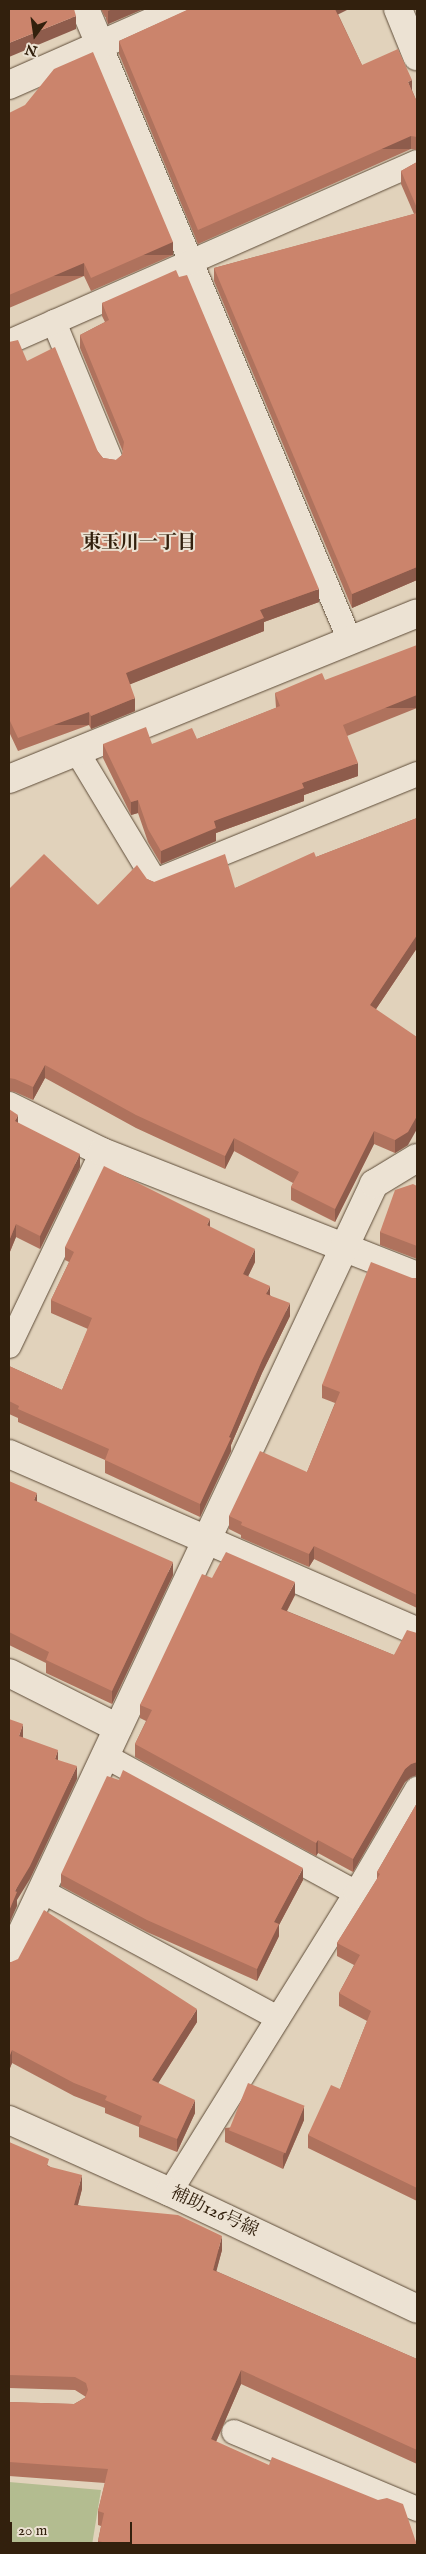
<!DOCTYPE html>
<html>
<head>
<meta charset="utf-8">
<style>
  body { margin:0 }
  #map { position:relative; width:426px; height:2554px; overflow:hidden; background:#e1d2bb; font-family:"IM FELL English","Noto Serif JP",serif }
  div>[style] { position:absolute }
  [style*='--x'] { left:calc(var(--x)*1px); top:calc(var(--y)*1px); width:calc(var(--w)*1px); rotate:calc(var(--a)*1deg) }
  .green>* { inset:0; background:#b3bc90 }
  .roads { filter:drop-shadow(0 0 1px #5e4c38) drop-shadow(0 0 1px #5e4c38) }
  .lane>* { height:24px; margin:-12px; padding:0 12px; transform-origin:12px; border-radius:12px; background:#ece2d3 }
  .street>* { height:28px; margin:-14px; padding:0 14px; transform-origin:14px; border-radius:14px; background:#ece2d3 }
  .secondary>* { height:28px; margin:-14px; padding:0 14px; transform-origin:14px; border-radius:14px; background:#ece2d3 }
  .wall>* { inset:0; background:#af725d }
  .shaded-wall>* { inset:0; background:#8e5c4c; transform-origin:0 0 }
  .building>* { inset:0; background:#cb846c; transform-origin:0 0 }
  span { translate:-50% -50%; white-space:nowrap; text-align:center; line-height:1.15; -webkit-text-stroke:4px #ece2d3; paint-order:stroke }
  .street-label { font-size:18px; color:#32200d }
  .neighbourhood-label { font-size:19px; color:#32200d; font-weight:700 }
  .frame { position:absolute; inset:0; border:10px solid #32200d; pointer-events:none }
  .north { position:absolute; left:10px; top:10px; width:50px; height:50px; -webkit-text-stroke:4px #ece2d3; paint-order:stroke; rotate:194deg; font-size:14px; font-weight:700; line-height:20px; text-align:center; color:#32200d }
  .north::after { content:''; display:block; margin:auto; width:18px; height:22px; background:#32200d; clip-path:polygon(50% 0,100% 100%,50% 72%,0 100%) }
  .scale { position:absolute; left:10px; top:2522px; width:122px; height:22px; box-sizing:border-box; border:2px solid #32200d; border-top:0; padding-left:6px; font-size:15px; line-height:18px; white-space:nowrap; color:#32200d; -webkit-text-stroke:4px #ece2d3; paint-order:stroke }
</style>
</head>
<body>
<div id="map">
  <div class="green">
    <div style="clip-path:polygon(9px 2482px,101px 2490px,92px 2545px,9px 2545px)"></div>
  </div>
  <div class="roads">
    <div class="lane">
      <div style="--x:100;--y:45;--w:646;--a:67.24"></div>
      <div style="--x:54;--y:322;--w:149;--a:67.6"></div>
      <div style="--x:9;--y:342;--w:446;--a:-23.8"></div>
      <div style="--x:76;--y:750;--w:153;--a:58.9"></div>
      <div style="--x:155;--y:881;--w:283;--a:-22.2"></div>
      <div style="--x:9;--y:1346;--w:215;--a:-64.4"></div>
      <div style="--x:105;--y:1756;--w:286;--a:28.6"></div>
      <div style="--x:42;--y:1891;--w:268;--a:28.3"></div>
      <div style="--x:170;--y:2192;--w:352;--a:-58.1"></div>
      <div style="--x:356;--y:1893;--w:121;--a:-59.6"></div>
      <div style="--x:234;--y:2432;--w:199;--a:22.8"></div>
    </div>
    <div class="street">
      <div style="--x:85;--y:9;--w:39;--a:67"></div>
      <div style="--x:398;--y:9;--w:51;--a:68"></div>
      <div style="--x:9;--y:85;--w:188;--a:-23.8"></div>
      <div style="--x:9;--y:779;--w:440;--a:-22.1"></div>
      <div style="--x:9;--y:1106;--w:104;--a:26.3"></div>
      <div style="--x:102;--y:1152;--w:339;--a:21.5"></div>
      <div style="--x:9;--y:1454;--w:445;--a:23.5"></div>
      <div style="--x:9;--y:1673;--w:122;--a:26.8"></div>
      <div style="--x:9;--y:1960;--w:858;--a:-64.81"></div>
      <div style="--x:374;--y:1184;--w:50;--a:-31.2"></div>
    </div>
    <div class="secondary">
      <div style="--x:9;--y:2120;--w:176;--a:24.1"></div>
      <div style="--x:170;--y:2192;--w:273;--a:25.3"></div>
    </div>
  </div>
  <div class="wall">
    <div style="clip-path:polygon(101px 9px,143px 9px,108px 24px,106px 19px,106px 17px,105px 17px)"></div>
    <div style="clip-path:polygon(188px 10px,338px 14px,362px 65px,412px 90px,417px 102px,417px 150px,411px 149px,198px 244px,119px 54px,119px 41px)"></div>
    <div style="clip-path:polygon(9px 113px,173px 255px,91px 291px,84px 276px,9px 308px)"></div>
    <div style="clip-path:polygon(417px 162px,417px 580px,352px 608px,214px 281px,214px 268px,414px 214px,401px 184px,401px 171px)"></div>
    <div style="clip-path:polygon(179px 277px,319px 602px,264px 622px,264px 631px,130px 684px,135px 711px,91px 729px,89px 725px,18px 751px,10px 734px,9px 734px,27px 361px,103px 458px,116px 460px,122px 455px,123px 452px,80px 348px,80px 335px,105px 322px,102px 316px,102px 303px)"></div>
    <div style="clip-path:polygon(325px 680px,417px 708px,347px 736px,358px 776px,304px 795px,304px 801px,216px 833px,216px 841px,161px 864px,148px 842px,138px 813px,131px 815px,103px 758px,103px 744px,152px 744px,197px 739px,276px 708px,275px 693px)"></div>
    <div style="clip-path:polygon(417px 818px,417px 948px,376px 1009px,408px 1145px,395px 1153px,374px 1144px,335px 1222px,291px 1200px,291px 1187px,293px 1183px,234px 1151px,225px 1169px,136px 1128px,45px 1078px,33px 1100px,15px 1092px,9px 1091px,9px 889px,98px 905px,147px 879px,154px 882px,235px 888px,316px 857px)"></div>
    <div style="clip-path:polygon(9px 1109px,18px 1123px,80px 1167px,40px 1249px,16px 1237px,9px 1254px)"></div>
    <div style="clip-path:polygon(417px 1186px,417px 1259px,380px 1245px,380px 1232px)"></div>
    <div style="clip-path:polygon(210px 1227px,255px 1262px,248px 1276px,270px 1295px,290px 1316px,262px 1373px,231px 1445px,231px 1451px,200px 1517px,105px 1473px,105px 1460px,18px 1422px,18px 1418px,9px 1414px,9px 1366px,62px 1390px,88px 1329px,51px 1313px,51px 1300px,69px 1262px,65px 1260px,65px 1247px)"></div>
    <div style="clip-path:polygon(412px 1278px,417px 1278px,417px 1608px,314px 1559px,309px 1567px,241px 1538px,241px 1535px,229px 1529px,229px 1516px,307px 1472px,335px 1403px,322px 1398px,322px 1385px)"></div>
    <div style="clip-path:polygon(9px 1481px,37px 1502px,173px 1575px,112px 1704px,46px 1673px,46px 1663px,9px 1645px)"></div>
    <div style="clip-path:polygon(212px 1578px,295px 1595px,287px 1611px,394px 1655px,417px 1633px,417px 1775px,411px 1777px,405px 1782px,353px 1872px,318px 1853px,316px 1856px,135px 1757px,135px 1744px,146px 1721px,140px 1718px,140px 1705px)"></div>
    <div style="clip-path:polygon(417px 1803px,417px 2201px,308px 2148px,308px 2135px,340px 2089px,367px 2021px,339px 2006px,339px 1993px,354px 1965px,337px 1956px,337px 1943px,377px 1879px,377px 1872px)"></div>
    <div style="clip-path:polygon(61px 1874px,303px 1880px,279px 1925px,279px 1936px,257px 1981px,147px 1932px,61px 1886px)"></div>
    <div style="clip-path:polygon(9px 1962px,197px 2022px,158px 2083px,195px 2113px,177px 2152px,139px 2137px,139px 2127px,105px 2113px,105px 2108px,74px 2096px,12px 2063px,10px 2068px,9px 2067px)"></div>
    <div style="clip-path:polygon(304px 2120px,283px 2169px,225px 2142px,225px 2128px)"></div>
    <div style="clip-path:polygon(9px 2142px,49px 2166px,82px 2189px,78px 2205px,222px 2250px,216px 2271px,417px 2359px,417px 2464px,241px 2384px,216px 2442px,417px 2545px,98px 2545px,98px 2541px,101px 2526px,98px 2525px,98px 2511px,105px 2483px,9px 2476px,9px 2402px,74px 2404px,86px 2397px,75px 2390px,9px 2388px)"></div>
  </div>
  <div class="shaded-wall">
    <div style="clip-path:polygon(113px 9px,143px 9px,108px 24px,108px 11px)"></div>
    <div style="clip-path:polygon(333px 9px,349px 9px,333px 17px)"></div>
    <div style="clip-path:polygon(76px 16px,76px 29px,9px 57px,9px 43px)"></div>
    <div style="clip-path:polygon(412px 80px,412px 93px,408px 82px)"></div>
    <div style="left:411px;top:136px;width:13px;height:233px;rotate:90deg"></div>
    <div style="left:173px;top:242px;width:13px;height:90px;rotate:90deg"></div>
    <div style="left:84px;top:263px;width:13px;height:82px;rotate:90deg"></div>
    <div style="clip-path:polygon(417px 567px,417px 580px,352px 608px,352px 594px)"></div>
    <div style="clip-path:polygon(319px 589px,319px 602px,264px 622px,264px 631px,126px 686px,126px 673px,260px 610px)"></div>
    <div style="left:417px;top:695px;width:13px;height:80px;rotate:90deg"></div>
    <div style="clip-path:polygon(135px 698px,135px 711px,91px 729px,91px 716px)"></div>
    <div style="left:89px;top:712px;width:13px;height:76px;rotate:90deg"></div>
    <div style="left:9px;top:721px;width:1px;height:13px"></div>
    <div style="clip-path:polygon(358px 763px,358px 776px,304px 795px,304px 801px,216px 833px,216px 841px,161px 864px,161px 851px,214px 821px,302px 783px)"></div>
    <div style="clip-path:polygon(138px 800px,138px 813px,131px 815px,131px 802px)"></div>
    <div style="clip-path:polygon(417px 935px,417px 948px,370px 1018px,370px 1005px)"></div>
    <div style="clip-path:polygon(45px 1065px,45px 1078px,33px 1100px,33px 1087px)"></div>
    <div style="clip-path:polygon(18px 1115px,18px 1128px,15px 1121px)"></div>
    <div style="clip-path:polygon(417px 1116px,417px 1129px,408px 1145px,395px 1153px,395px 1140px)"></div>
    <div style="clip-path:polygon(374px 1131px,374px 1144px,335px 1222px,335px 1209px)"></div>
    <div style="clip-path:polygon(234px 1138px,234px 1151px,225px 1169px,225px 1156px)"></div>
    <div style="clip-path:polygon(80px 1154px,80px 1167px,40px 1249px,40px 1236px)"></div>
    <div style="clip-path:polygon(210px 1219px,210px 1232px,207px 1225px)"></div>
    <div style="clip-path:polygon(16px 1224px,16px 1237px,9px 1254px,9px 1241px)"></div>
    <div style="clip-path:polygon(255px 1249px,255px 1262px,243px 1287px,243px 1274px)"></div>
    <div style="clip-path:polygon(270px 1286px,270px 1299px,266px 1294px)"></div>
    <div style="clip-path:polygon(290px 1303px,290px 1316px,262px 1373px,231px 1445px,231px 1451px,200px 1517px,200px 1504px,262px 1360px)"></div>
    <div style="clip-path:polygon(37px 1493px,37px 1506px,34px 1500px)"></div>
    <div style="clip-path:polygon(314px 1546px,314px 1559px,309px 1567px,309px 1554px)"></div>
    <div style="clip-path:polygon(173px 1562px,173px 1575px,112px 1704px,112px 1691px)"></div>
    <div style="clip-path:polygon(295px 1582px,295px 1595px,281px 1622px,281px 1609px)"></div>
    <div style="clip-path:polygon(23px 1724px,23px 1737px,19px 1750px,19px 1736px)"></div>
    <div style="clip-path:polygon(58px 1750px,58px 1763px,55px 1759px)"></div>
    <div style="clip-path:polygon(417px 1762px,417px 1775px,411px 1777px,405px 1782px,353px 1872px,353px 1859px,405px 1769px,411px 1764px)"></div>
    <div style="clip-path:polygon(77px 1766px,77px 1779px,30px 1879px,17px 1900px,17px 1906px,9px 1924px,9px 1911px,15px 1891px)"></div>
    <div style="clip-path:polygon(318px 1840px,318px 1853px,316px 1856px,316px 1843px)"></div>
    <div style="clip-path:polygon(303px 1868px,303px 1880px,279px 1925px,279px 1936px,257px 1981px,257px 1969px,274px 1922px)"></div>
    <div style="clip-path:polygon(197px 2009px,197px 2022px,152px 2093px,152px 2080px)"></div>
    <div style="clip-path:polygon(12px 2050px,12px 2063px,10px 2068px,10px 2055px)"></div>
    <div style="clip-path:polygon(195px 2100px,195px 2113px,177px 2152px,177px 2139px)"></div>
    <div style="clip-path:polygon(304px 2106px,304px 2120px,283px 2169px,283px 2156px)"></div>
    <div style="clip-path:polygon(82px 2175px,82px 2189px,74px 2219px,74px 2205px)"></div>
    <div style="clip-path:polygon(222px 2236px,222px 2250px,213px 2284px,213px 2270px)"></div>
    <div style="clip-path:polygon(241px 2370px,241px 2384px,211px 2453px,211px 2439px)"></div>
  </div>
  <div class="building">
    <div style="clip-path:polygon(9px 9px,74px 9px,76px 16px,9px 43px)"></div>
    <div style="clip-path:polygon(189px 9px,335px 9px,362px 65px,398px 49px,412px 80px,408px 82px,417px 102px,417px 137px,411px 136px,198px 230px,119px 41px)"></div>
    <div style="clip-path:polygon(93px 52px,173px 242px,91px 278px,84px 263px,9px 295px,9px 113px,25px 105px,54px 69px)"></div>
    <div style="clip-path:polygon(417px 162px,417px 208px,401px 171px)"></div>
    <div style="clip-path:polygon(417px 213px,417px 567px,352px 594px,214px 268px)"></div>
    <div style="clip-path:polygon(176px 270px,179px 277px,187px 275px,319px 589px,260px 610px,264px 618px,126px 673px,135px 698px,91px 716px,89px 712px,18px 738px,10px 721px,9px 721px,9px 342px,18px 340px,27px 361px,55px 347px,98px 452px,103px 458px,116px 460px,122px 455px,124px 442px,80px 335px,109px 320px,102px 303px)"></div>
    <div style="clip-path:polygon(417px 645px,417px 695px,343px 725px,358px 763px,302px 783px,304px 788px,214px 821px,216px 828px,161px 851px,148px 829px,138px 800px,131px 802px,103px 744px,146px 727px,152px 744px,192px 728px,197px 739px,280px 706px,275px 693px,322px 673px,325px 680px)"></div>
    <div style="clip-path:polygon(417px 818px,417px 935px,370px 1005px,417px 1037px,417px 1116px,408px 1132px,395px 1140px,374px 1131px,335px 1209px,291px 1187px,299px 1172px,234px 1138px,225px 1156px,136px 1115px,45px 1065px,33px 1087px,15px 1079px,9px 1078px,9px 889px,44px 854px,98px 905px,137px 865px,147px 879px,154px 882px,225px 854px,235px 888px,314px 852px,316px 857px)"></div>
    <div style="clip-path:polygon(9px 1109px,18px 1115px,15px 1121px,80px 1154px,40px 1236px,16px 1224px,9px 1241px)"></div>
    <div style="clip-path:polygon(104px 1166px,210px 1219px,207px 1225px,255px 1249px,243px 1274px,270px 1286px,266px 1294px,290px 1303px,262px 1360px,229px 1437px,231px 1438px,200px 1504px,105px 1460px,109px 1449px,18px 1409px,19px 1406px,9px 1401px,9px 1366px,62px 1390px,92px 1318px,51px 1300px,74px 1252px,65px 1247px)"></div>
    <div style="clip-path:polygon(413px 1184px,417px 1186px,417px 1246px,380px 1232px,395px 1190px)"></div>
    <div style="clip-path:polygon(371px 1262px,412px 1278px,417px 1278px,417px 1595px,314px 1546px,309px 1554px,241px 1525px,242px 1522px,229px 1516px,260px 1451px,307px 1472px,340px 1392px,322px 1385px)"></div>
    <div style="clip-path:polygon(9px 1481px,37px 1493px,34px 1500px,173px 1562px,112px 1691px,46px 1660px,49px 1652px,9px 1632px)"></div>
    <div style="clip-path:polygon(226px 1552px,295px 1582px,281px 1609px,394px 1655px,407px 1630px,417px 1633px,417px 1762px,411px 1764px,405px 1769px,353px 1859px,318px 1840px,316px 1843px,135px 1744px,152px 1710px,140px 1705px,202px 1574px,212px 1578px)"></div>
    <div style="clip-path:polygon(9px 1719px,23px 1724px,19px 1736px,58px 1750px,55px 1759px,77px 1766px,30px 1866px,15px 1891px,17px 1892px,9px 1911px)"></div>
    <div style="clip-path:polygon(123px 1770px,303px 1868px,274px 1922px,279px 1924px,257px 1969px,147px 1920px,61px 1874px,107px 1776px,119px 1780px)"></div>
    <div style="clip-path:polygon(417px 1803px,417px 2188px,308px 2135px,331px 2085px,340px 2089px,371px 2011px,339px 1993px,360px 1955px,337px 1943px,380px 1874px,377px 1872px)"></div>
    <div style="clip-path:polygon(44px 1910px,197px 2009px,152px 2080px,195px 2100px,177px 2139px,139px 2124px,142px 2116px,105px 2100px,107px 2096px,74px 2083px,12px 2050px,10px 2055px,9px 2054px,9px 1962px,11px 1962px,18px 1959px)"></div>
    <div style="left:248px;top:2083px;width:61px;height:51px;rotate:22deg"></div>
    <div style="clip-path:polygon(9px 2142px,49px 2159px,47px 2166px,82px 2175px,74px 2205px,178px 2215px,222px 2236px,213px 2270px,417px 2359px,417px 2450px,241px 2370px,211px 2439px,269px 2465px,272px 2457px,378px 2500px,387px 2498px,403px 2504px,417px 2545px,111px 2545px,111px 2544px,98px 2541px,104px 2513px,98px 2511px,108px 2469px,9px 2462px,9px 2402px,74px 2404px,85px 2398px,88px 2390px,86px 2383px,75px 2377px,9px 2375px)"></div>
  </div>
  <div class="street-label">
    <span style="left:214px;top:2213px;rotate:25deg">補助126号線</span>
  </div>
  <div class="neighbourhood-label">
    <span style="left:139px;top:544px">東玉川一丁目</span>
  </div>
  <div class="frame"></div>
  <div class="north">N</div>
  <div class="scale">20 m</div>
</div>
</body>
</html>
